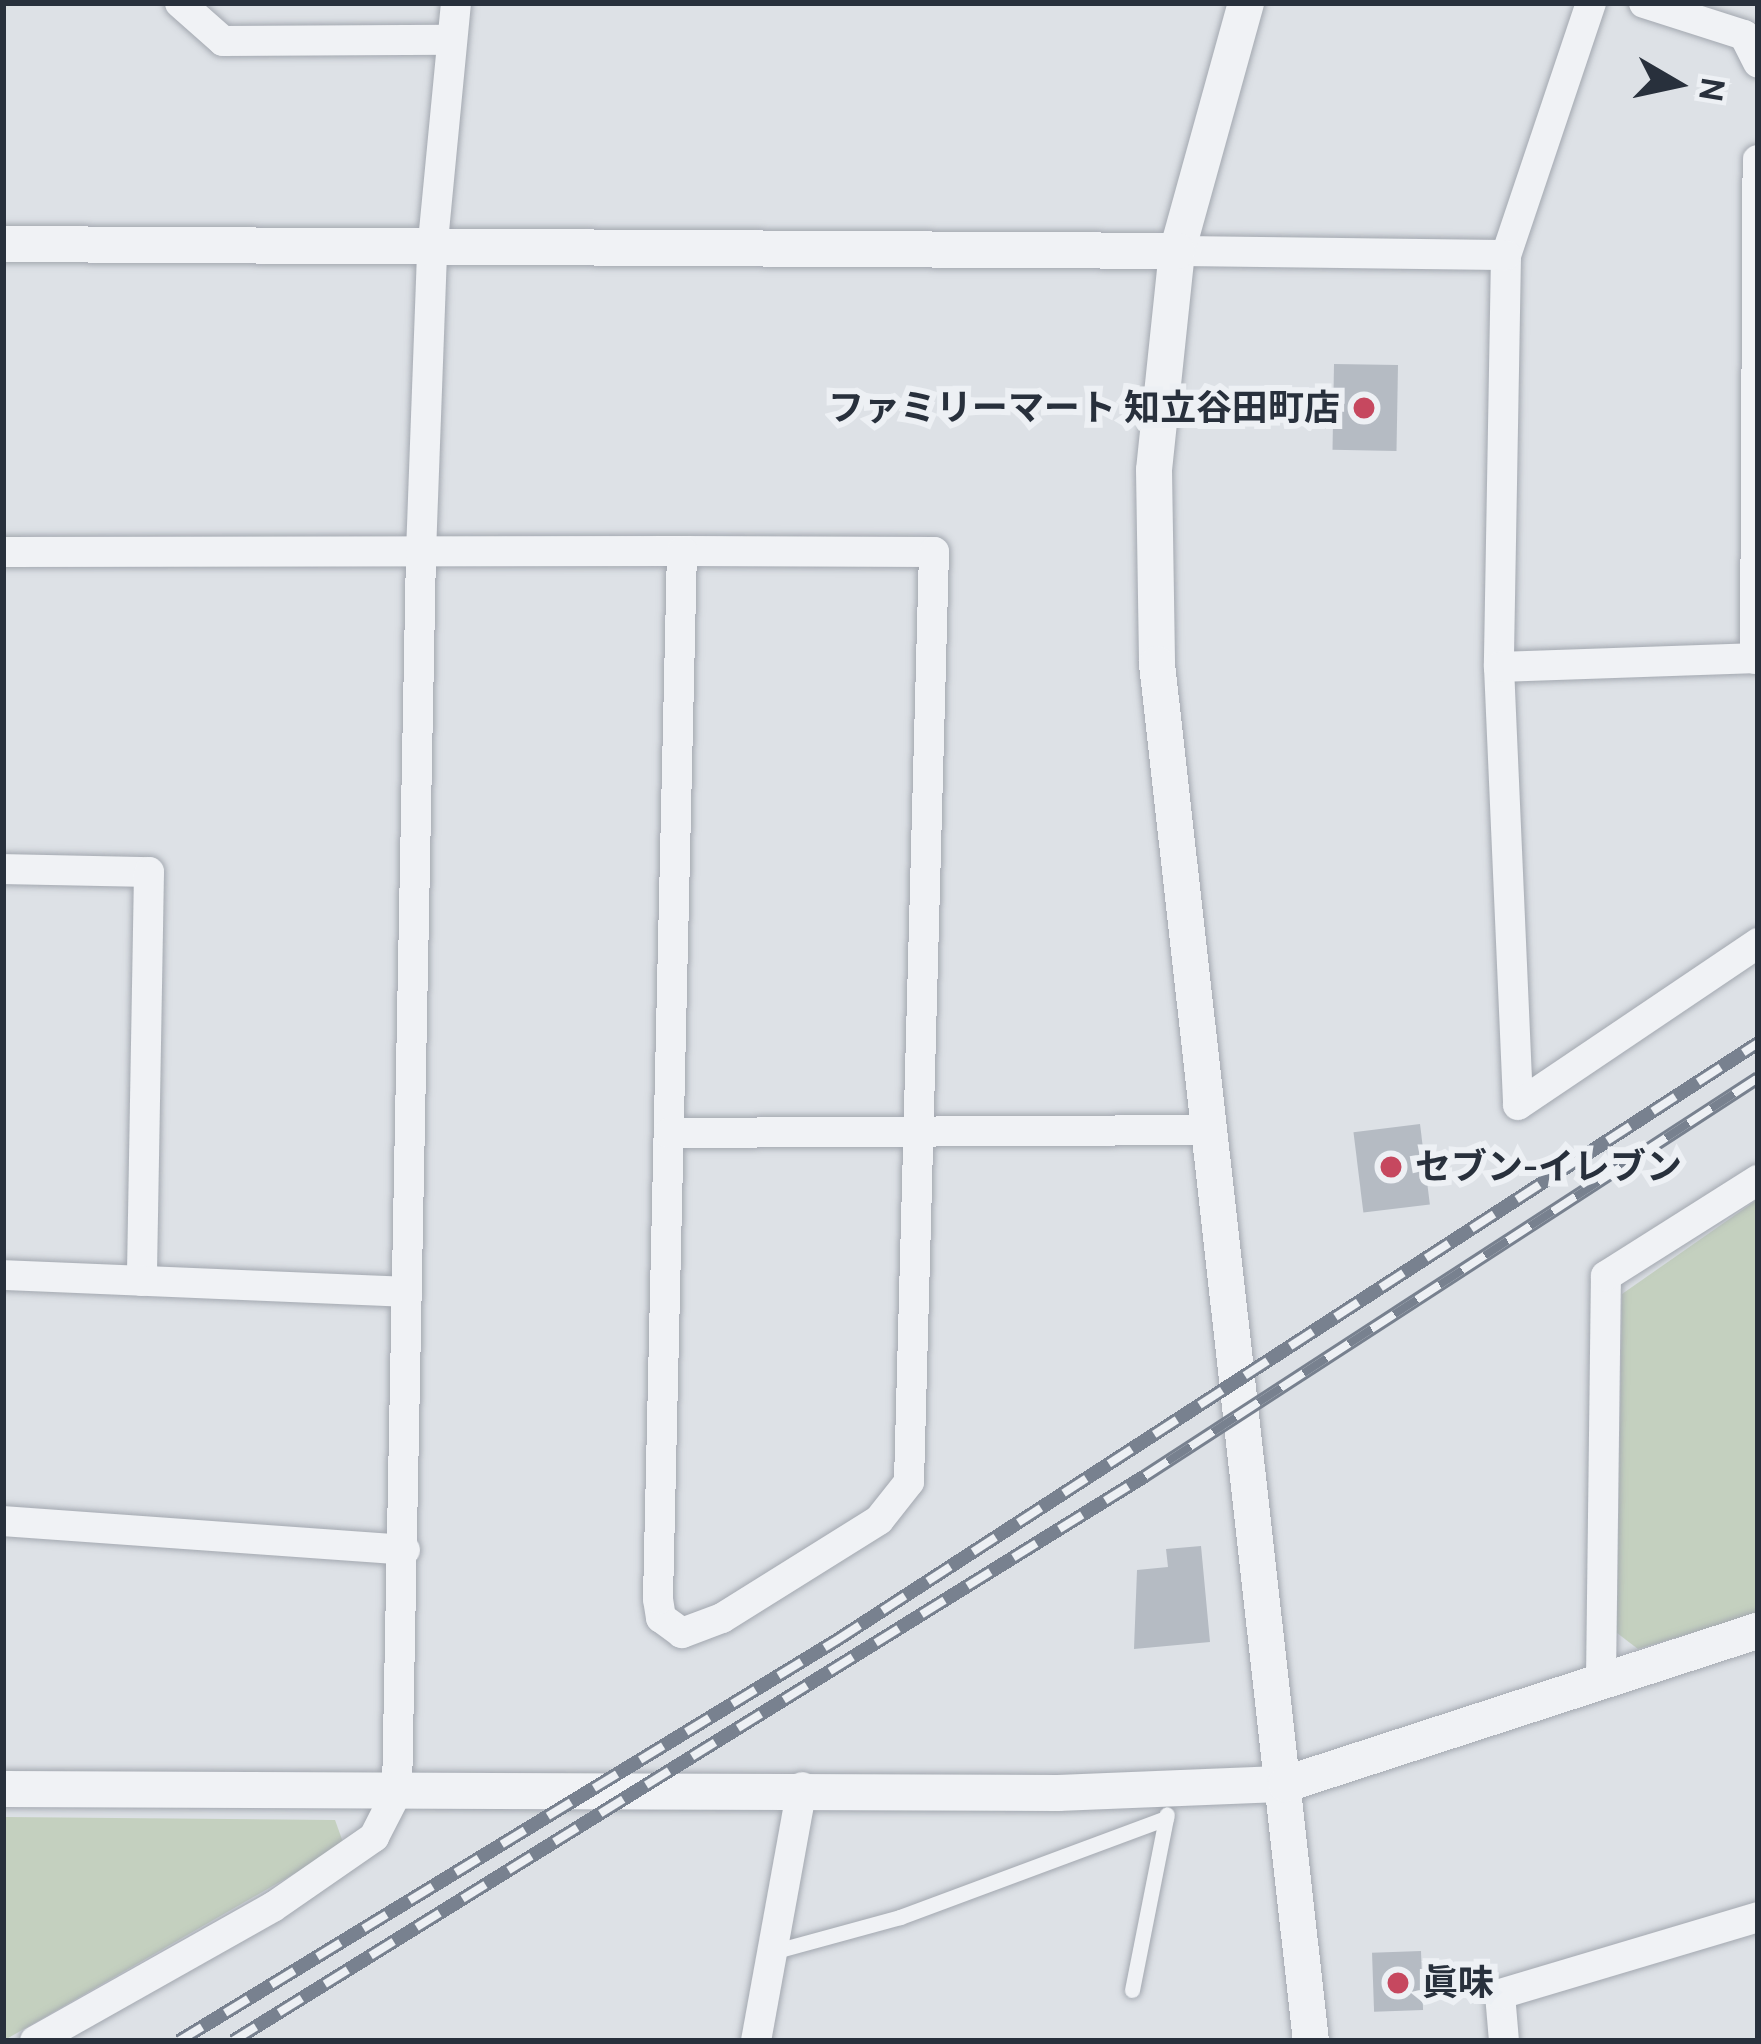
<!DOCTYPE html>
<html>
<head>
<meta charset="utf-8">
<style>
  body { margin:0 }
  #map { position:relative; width:1761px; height:2044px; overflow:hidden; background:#dde1e6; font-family:Cabin,"Noto Sans JP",sans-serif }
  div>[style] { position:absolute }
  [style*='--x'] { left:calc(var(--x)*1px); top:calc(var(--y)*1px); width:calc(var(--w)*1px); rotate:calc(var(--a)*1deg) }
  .green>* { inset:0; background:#c4d0bf }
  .building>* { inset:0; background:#b5bbc3; transform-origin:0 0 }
  .roads { filter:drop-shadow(0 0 3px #a3a8b0) drop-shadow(0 0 3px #a3a8b0) }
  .service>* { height:15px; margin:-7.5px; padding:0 7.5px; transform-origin:7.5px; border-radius:7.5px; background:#f0f2f5 }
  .minor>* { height:30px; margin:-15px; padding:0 15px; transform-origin:15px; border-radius:15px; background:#f0f2f5 }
  .tertiary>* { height:36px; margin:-18px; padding:0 18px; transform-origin:18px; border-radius:18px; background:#f0f2f5 }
  .rail>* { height:14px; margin-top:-7px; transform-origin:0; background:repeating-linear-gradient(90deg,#edf0f4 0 27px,#78818f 0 54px); box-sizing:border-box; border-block:3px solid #78818f }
  .dots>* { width:33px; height:33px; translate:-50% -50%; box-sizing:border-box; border:6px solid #edf0f4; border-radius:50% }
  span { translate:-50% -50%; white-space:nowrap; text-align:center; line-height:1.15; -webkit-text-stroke:12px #edf0f4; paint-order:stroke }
  .poi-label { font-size:36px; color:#28303c; font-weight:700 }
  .right { translate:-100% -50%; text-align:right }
  .left { translate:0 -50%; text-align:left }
  .frame { position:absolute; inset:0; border:6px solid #28303c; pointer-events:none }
  .north { position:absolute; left:1617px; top:24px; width:120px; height:120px; -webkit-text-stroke:9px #edf0f4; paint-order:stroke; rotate:99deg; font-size:33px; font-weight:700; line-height:48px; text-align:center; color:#28303c }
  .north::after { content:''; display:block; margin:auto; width:42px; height:54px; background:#28303c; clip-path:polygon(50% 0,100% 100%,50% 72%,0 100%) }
</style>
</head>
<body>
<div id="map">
  <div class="green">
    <div style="clip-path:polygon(1758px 1199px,1758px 1613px,1638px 1649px,1617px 1633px,1622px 1294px)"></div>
    <div style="clip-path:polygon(3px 1817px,335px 1820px,344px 1845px,3px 2041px)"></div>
  </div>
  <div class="building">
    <div style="left:1398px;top:365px;width:86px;height:64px;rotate:91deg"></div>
    <div style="left:1420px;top:1124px;width:81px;height:67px;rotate:83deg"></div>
    <div style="clip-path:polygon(1201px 1546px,1210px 1642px,1134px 1649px,1137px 1570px,1168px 1567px,1166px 1549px)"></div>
    <div style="left:1421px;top:1951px;width:59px;height:49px;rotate:88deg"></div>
  </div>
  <div class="roads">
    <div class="service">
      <div style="--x:772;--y:1952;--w:133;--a:-15.3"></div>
      <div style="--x:900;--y:1917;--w:284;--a:-20.4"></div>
      <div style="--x:1132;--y:1990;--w:179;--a:-78.8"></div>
    </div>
    <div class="minor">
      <div style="--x:180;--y:3;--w:57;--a:41.5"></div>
      <div style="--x:223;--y:41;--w:229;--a:-0.3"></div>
      <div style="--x:1591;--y:3;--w:266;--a:108.6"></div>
      <div style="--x:1506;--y:255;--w:412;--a:91"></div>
      <div style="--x:1499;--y:667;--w:438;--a:87.5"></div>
      <div style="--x:1518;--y:1105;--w:290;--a:-34"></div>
      <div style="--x:1644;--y:3;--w:105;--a:17.7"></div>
      <div style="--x:1744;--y:35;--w:31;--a:63"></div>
      <div style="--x:1177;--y:251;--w:329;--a:0.7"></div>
      <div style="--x:3;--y:552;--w:679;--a:-0.08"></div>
      <div style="--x:682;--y:551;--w:252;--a:0.2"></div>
      <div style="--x:934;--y:552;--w:930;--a:91.54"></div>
      <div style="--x:909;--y:1482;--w:48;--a:128.3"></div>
      <div style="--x:879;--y:1520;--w:185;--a:148"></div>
      <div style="--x:722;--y:1618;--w:43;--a:159.4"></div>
      <div style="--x:682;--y:1633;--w:26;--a:-144"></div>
      <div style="--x:661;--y:1618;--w:19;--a:-99"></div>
      <div style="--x:658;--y:1599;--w:1048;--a:-88.69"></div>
      <div style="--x:1755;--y:659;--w:499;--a:-89.7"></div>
      <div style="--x:1499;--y:667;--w:259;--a:-2"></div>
      <div style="--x:3;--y:869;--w:146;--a:1.2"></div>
      <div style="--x:149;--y:872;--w:409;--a:91"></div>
      <div style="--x:669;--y:1133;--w:543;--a:-0.32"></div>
      <div style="--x:3;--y:1275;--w:404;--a:2.4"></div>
      <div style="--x:3;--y:1521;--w:403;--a:4.1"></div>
      <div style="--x:1601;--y:1680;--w:404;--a:-89.3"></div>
      <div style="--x:1606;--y:1276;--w:180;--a:-32.3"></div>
      <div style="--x:35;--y:2041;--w:273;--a:-29.4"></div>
      <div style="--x:273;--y:1907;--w:123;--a:-34.7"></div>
      <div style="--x:374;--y:1837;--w:51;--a:-62.9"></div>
      <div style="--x:397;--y:1792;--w:1239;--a:-88.89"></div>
      <div style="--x:421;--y:553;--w:301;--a:-87.9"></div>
      <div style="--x:432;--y:252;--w:250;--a:-84.5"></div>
      <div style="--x:756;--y:2041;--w:258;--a:-79.7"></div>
      <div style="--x:1504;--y:2041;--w:47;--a:-94.9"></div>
      <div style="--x:1500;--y:1994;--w:269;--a:-16.6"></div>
    </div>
    <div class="tertiary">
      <div style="--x:1246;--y:3;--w:257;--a:105.5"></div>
      <div style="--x:1177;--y:251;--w:220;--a:96"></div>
      <div style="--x:1154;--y:470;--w:194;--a:89.1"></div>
      <div style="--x:1157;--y:664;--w:1386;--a:83.62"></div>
      <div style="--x:3;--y:244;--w:1174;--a:0.34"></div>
      <div style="--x:3;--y:1789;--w:1055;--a:0.22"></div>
      <div style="--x:1058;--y:1793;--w:228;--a:-2.3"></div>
      <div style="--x:1286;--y:1784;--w:496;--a:-18"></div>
    </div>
  </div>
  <div class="rail">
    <div style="--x:179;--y:2041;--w:771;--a:-31.36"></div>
    <div style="--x:837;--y:1640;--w:1098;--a:-32.95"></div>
    <div style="--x:233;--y:2041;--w:1073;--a:-31.78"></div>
    <div style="--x:1145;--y:1476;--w:731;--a:-32.99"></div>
  </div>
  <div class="dots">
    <div style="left:1364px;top:408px;background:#c6485f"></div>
    <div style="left:1391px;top:1167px;background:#c6485f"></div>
    <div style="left:1398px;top:1983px;background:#c6485f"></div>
  </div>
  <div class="poi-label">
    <span class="right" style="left:1340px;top:408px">ファミリーマート 知立谷田町店</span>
    <span class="left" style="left:1415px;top:1167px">セブン-イレブン</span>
    <span class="left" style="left:1422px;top:1983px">眞味</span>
  </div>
  <div class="frame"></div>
  <div class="north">N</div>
</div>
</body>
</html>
